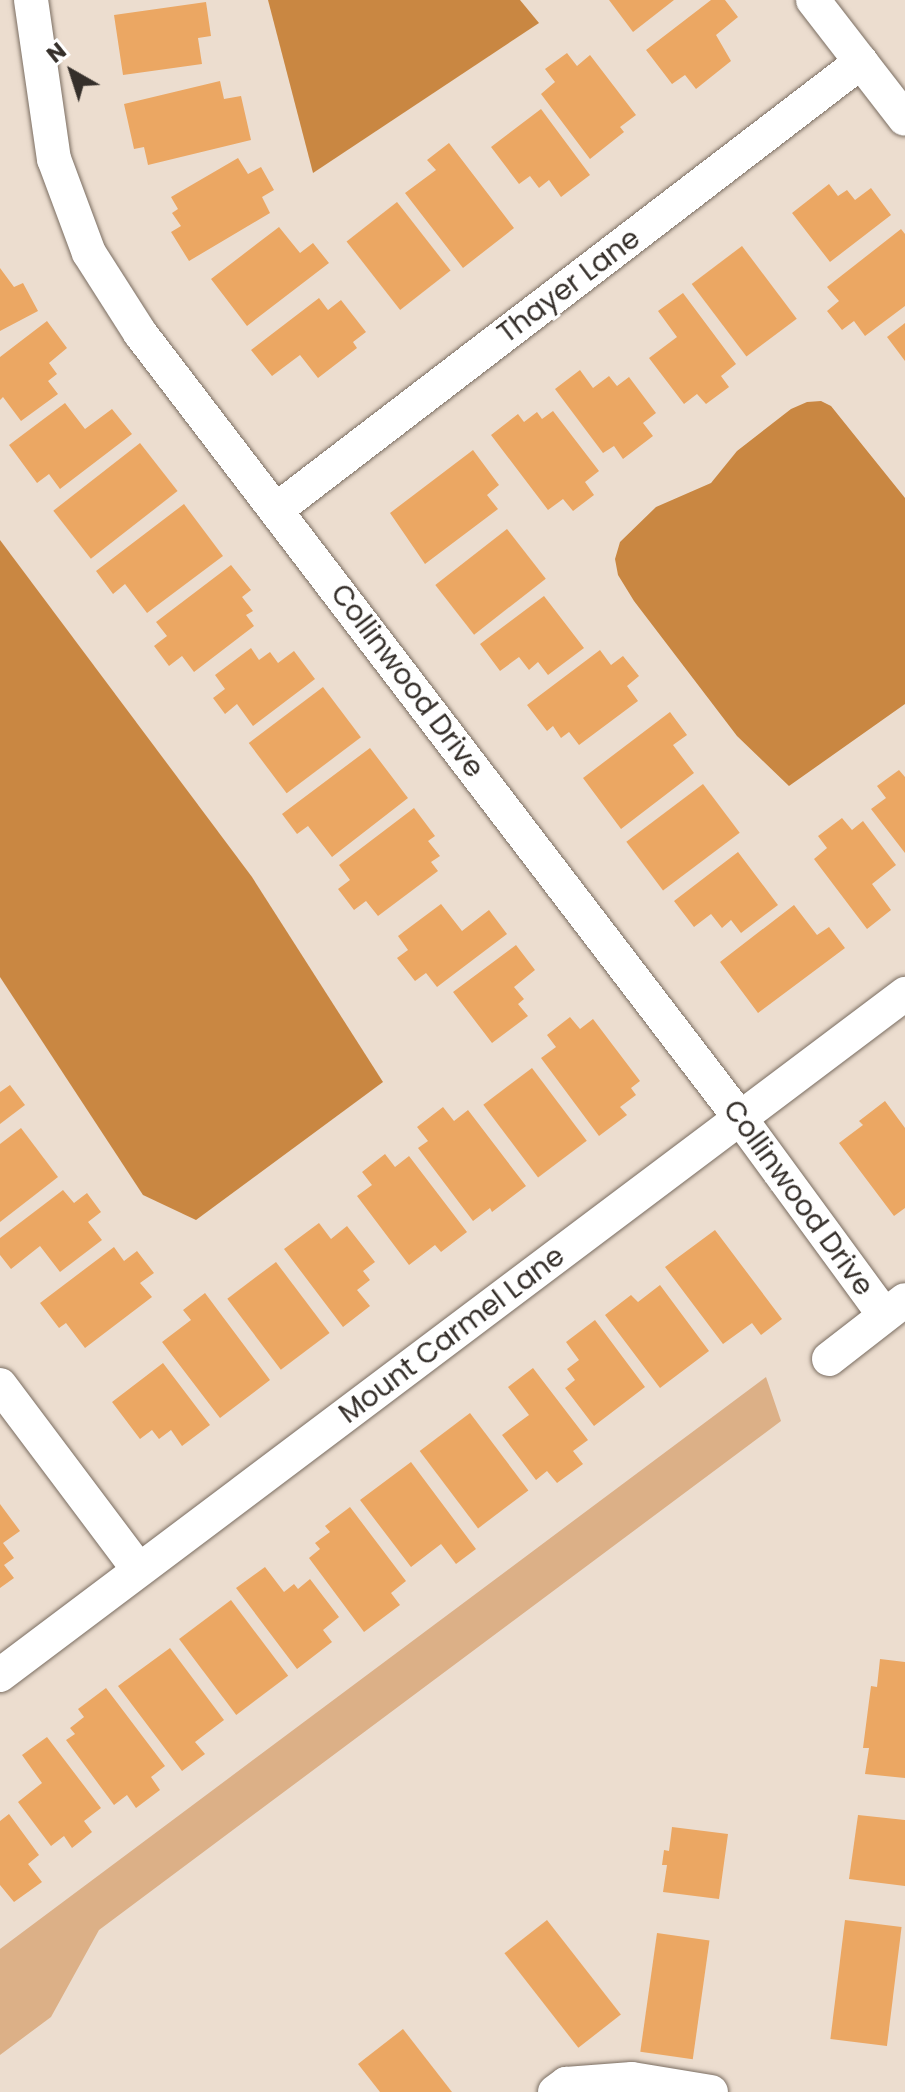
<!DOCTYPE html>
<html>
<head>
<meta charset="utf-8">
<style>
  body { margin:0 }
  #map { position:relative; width:905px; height:2092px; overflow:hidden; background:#ecddcf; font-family:Poppins,sans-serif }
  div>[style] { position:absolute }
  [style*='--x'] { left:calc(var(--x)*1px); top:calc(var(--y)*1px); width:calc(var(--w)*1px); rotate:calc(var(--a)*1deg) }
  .green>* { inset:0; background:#dcb087 }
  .water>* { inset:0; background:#c98742 }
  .building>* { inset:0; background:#eba763; transform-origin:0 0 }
  .roads { filter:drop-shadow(0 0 2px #7a6d61) drop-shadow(0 0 2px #7a6d61) }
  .minor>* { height:34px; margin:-17px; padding:0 17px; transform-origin:17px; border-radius:17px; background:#fff }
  span { translate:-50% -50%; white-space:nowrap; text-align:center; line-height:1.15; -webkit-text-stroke:6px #fff; paint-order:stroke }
  .street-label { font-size:28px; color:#352f2a }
  .north { position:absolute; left:32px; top:32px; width:80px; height:80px; -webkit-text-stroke:6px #fff; paint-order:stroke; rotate:321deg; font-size:22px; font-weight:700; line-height:32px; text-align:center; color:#352f2a }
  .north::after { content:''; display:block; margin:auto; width:28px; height:36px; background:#352f2a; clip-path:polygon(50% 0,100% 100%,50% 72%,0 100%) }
</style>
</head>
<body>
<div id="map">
  <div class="green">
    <div style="clip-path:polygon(766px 1377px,781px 1421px,99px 1930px,51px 2017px,0 2055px,0 1949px)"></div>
  </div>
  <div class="water">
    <div style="clip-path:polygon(268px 0,520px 0,539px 23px,313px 173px)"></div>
    <div style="clip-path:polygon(821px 401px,831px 406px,905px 498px,905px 704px,789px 786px,737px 736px,634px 601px,618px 575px,615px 559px,620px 542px,656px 507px,711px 483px,737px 451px,791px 409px,807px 402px)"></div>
    <div style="clip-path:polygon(0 540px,252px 877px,383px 1082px,196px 1220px,143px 1195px,0 977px)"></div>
  </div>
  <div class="building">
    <div style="clip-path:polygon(609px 0,674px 0,633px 32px)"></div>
    <div style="clip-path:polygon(711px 0,725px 0,738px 17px,716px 35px,731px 61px,696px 89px,685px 75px,672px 84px,646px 50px)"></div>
    <div style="clip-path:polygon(206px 2px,211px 36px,198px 38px,202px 64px,123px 75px,114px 15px)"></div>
    <div style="clip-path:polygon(567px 53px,577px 66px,590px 55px,636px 115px,620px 127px,624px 132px,590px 159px,541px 94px,555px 82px,545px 69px)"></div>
    <div style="clip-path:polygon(220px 81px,224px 99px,241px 96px,251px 140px,148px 165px,144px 147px,134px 149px,124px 104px)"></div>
    <div style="clip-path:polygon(541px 109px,590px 175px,561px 197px,549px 180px,539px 188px,530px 176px,519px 184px,491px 147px)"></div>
    <div style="clip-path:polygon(449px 143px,514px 228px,463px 268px,405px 193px,436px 170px,427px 160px)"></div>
    <div style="clip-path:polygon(238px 158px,248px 174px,261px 167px,274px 190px,262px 197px,270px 213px,189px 261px,171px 232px,181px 226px,172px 213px,178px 209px,171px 197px)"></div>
    <div style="clip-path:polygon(829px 184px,838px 196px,847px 190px,855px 200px,871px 188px,891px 215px,830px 262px,792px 213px)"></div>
    <div style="left:397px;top:202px;width:87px;height:64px;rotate:52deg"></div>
    <div style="clip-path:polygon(279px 227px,300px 253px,313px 243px,329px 263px,247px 326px,211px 279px)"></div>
    <div style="clip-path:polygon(901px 229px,905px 234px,905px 306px,865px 336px,854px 321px,842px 330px,827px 311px,839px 301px,827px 287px)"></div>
    <div style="left:742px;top:246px;width:91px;height:63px;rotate:53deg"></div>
    <div style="clip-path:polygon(0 268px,14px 287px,23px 283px,38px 311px,0 331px)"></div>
    <div style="clip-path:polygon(683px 293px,736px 364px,721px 376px,729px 387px,706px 404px,697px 394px,684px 404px,649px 358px,677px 337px,658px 311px)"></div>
    <div style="clip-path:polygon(319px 298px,328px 310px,341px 300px,366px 332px,353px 342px,357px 348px,318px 378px,300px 355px,272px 376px,251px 350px)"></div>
    <div style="clip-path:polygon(47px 321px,67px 348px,49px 363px,57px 374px,48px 381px,58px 394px,21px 421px,3px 397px,0 400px,0 357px)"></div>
    <div style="clip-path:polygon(905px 323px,905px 361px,887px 337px)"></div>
    <div style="clip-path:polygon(580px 370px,593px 388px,609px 376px,617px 386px,629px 377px,656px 413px,643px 423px,653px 436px,623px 459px,614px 446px,603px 453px,555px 389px)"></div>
    <div style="clip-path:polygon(65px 403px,85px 429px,112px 409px,132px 434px,60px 489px,49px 474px,37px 483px,9px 445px)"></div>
    <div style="clip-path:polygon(553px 411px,599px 471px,585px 482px,594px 495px,573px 511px,563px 499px,548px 510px,491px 435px,518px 414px,524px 422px,537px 412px,542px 419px)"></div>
    <div style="left:140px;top:443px;width:61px;height:110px;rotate:52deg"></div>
    <div style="clip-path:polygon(473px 450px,499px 485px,487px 495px,498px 509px,425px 564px,390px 513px)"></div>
    <div style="clip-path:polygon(184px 504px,223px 556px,147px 613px,125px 584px,113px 594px,96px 571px)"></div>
    <div style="left:507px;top:529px;width:63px;height:91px;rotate:52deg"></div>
    <div style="clip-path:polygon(231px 565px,251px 590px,242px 597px,253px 611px,246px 615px,254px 626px,194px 672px,182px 656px,169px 666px,154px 646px,167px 636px,156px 622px)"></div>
    <div style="clip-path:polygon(544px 596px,584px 648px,548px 675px,538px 662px,529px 670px,519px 657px,500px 671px,480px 644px)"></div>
    <div style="clip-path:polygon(251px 648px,259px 660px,270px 652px,278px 663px,294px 651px,315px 679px,253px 726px,237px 704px,225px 714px,213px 698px,225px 689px,215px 675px)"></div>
    <div style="clip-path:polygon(600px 650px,611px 665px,623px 656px,639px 676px,627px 686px,638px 701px,579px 745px,569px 732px,561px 738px,553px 726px,547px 731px,527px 705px)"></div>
    <div style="left:323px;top:687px;width:63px;height:93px;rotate:53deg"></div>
    <div style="clip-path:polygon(670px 712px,687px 735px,673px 745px,694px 773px,621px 829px,583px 778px)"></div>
    <div style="clip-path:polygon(370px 748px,408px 798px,332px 857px,308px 826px,297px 834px,282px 814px)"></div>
    <div style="clip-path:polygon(899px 770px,905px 777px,905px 853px,871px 809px,886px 798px,877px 786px)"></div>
    <div style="left:703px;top:784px;width:61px;height:96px;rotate:53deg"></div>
    <div style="clip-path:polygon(414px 808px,435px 836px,428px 841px,440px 856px,431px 862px,438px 871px,378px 916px,366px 901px,354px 910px,338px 889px,350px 880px,339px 865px)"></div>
    <div style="clip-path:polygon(842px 818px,852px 830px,863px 821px,896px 865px,872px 884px,891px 910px,867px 929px,814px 859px,827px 848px,818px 836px)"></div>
    <div style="clip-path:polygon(738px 852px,778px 905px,741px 933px,731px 920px,722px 928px,711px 914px,694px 927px,674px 901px)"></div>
    <div style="clip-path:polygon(441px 904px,462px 931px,489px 910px,507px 934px,437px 987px,426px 973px,415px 981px,397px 958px,408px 950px,398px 936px)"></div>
    <div style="clip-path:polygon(794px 905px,817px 935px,829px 927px,845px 948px,758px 1013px,720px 962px)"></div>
    <div style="clip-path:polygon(516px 945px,535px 970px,514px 987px,524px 999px,518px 1004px,528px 1016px,492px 1043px,453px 992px)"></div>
    <div style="clip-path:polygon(570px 1017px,580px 1029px,593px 1019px,640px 1081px,631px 1088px,636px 1095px,620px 1107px,627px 1115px,599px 1136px,541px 1058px,556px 1047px,547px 1035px)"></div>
    <div style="left:532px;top:1068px;width:91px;height:61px;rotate:53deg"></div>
    <div style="clip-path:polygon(10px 1085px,25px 1105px,0 1124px,0 1092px)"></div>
    <div style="clip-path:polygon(885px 1101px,905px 1128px,905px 1208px,894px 1216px,839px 1143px,863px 1125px,859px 1121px)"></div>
    <div style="clip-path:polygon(443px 1107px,454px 1121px,468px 1110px,526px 1186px,492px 1212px,490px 1208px,473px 1221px,418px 1148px,428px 1141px,417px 1127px)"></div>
    <div style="clip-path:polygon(21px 1128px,58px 1177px,0 1222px,0 1144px)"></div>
    <div style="clip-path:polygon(385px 1154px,395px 1167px,409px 1156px,467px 1232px,441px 1252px,435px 1245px,409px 1265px,357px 1196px,372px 1185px,362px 1172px)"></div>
    <div style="clip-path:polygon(63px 1190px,74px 1203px,87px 1193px,101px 1212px,88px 1222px,102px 1240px,60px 1272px,40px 1246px,11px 1269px,0 1255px,0 1238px)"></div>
    <div style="clip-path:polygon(319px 1223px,331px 1239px,347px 1226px,375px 1262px,363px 1271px,370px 1280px,357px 1290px,370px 1306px,343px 1327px,284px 1249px)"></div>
    <div style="clip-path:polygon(715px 1230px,782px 1319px,761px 1335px,752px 1323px,723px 1344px,665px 1267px)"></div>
    <div style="clip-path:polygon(114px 1247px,124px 1261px,137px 1251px,154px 1273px,140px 1283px,152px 1297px,85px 1348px,66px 1323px,59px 1328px,40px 1303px)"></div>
    <div style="left:276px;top:1262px;width:89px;height:61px;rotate:53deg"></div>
    <div style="clip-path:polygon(660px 1285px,709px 1351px,660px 1388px,605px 1315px,631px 1295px,638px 1302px)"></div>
    <div style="clip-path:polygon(205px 1293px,270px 1380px,220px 1418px,162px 1342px,191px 1320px,183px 1310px)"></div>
    <div style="clip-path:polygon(595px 1320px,645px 1387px,594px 1426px,565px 1388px,575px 1380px,567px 1369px,579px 1360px,566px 1342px)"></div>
    <div style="clip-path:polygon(163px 1363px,210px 1425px,182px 1446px,171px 1430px,159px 1439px,152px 1430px,140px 1439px,112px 1402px)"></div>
    <div style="clip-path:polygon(533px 1368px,588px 1440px,573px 1451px,583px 1464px,557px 1483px,547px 1471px,536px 1480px,502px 1435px,529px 1415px,508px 1387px)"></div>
    <div style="left:470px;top:1413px;width:97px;height:63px;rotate:53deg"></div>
    <div style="clip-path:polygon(411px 1462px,476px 1549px,456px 1564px,441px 1544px,411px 1567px,360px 1500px)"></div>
    <div style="clip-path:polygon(0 1504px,20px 1531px,3px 1543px,14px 1558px,4px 1565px,14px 1578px,0 1588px)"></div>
    <div style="clip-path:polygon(350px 1507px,406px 1581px,391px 1593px,400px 1605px,364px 1632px,309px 1558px,320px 1549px,315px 1543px,330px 1532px,325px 1526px)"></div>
    <div style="clip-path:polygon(265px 1567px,284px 1592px,294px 1584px,298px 1589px,310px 1579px,339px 1617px,323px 1630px,332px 1642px,297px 1669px,236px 1588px)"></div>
    <div style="left:231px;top:1600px;width:95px;height:65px;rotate:53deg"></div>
    <div style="clip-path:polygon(170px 1648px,224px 1720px,195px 1742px,205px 1754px,182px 1771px,118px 1686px)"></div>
    <div style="clip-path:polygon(880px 1659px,905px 1662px,905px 1778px,865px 1774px,869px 1748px,863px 1748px,871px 1686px,877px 1687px)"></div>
    <div style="clip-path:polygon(106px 1688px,165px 1766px,151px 1777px,160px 1790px,136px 1808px,127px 1795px,114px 1805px,66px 1740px,75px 1734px,70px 1728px,84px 1717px,78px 1709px)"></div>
    <div style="clip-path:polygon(47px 1737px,101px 1808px,84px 1821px,92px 1832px,72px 1848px,64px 1836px,51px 1846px,18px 1802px,42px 1783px,22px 1755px)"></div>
    <div style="clip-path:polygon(9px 1814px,39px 1855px,28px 1864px,42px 1882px,14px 1902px,0 1885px,0 1821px)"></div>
    <div style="clip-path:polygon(858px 1815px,905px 1820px,905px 1886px,849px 1879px)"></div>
    <div style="clip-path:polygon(672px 1827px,728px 1834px,719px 1899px,663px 1892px,667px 1865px,662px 1865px,664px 1850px,669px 1851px)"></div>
    <div style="left:547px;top:1920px;width:120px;height:54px;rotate:52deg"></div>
    <div style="left:845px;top:1920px;width:57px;height:120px;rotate:7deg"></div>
    <div style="left:657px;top:1933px;width:53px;height:120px;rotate:8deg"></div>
    <div style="clip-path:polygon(403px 2029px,452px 2092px,380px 2092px,358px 2064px)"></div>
  </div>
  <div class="roads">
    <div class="minor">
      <div style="--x:31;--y:0;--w:161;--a:81.8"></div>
      <div style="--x:54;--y:159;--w:100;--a:69.6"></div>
      <div style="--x:89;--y:253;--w:95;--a:57.5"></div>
      <div style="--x:140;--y:333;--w:988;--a:52.61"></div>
      <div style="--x:740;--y:1118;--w:244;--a:53.8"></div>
      <div style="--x:813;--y:0;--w:150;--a:52.3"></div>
      <div style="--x:276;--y:510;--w:737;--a:-37.45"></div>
      <div style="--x:829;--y:1359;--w:96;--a:-37.8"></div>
      <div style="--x:0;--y:1385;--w:231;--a:53.1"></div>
      <div style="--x:0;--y:1675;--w:1133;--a:-36.96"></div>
      <div style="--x:555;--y:2092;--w:14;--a:-36"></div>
      <div style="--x:566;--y:2084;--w:66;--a:-4.3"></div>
      <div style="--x:632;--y:2079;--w:80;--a:9.3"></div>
    </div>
  </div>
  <div class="street-label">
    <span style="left:569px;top:286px;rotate:-37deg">Thayer Lane</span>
    <span style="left:407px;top:681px;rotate:53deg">Collinwood Drive</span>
    <span style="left:798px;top:1198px;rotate:54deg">Collinwood Drive</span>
    <span style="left:452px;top:1335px;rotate:-37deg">Mount Carmel Lane</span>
  </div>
  <div class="north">N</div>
</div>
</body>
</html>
